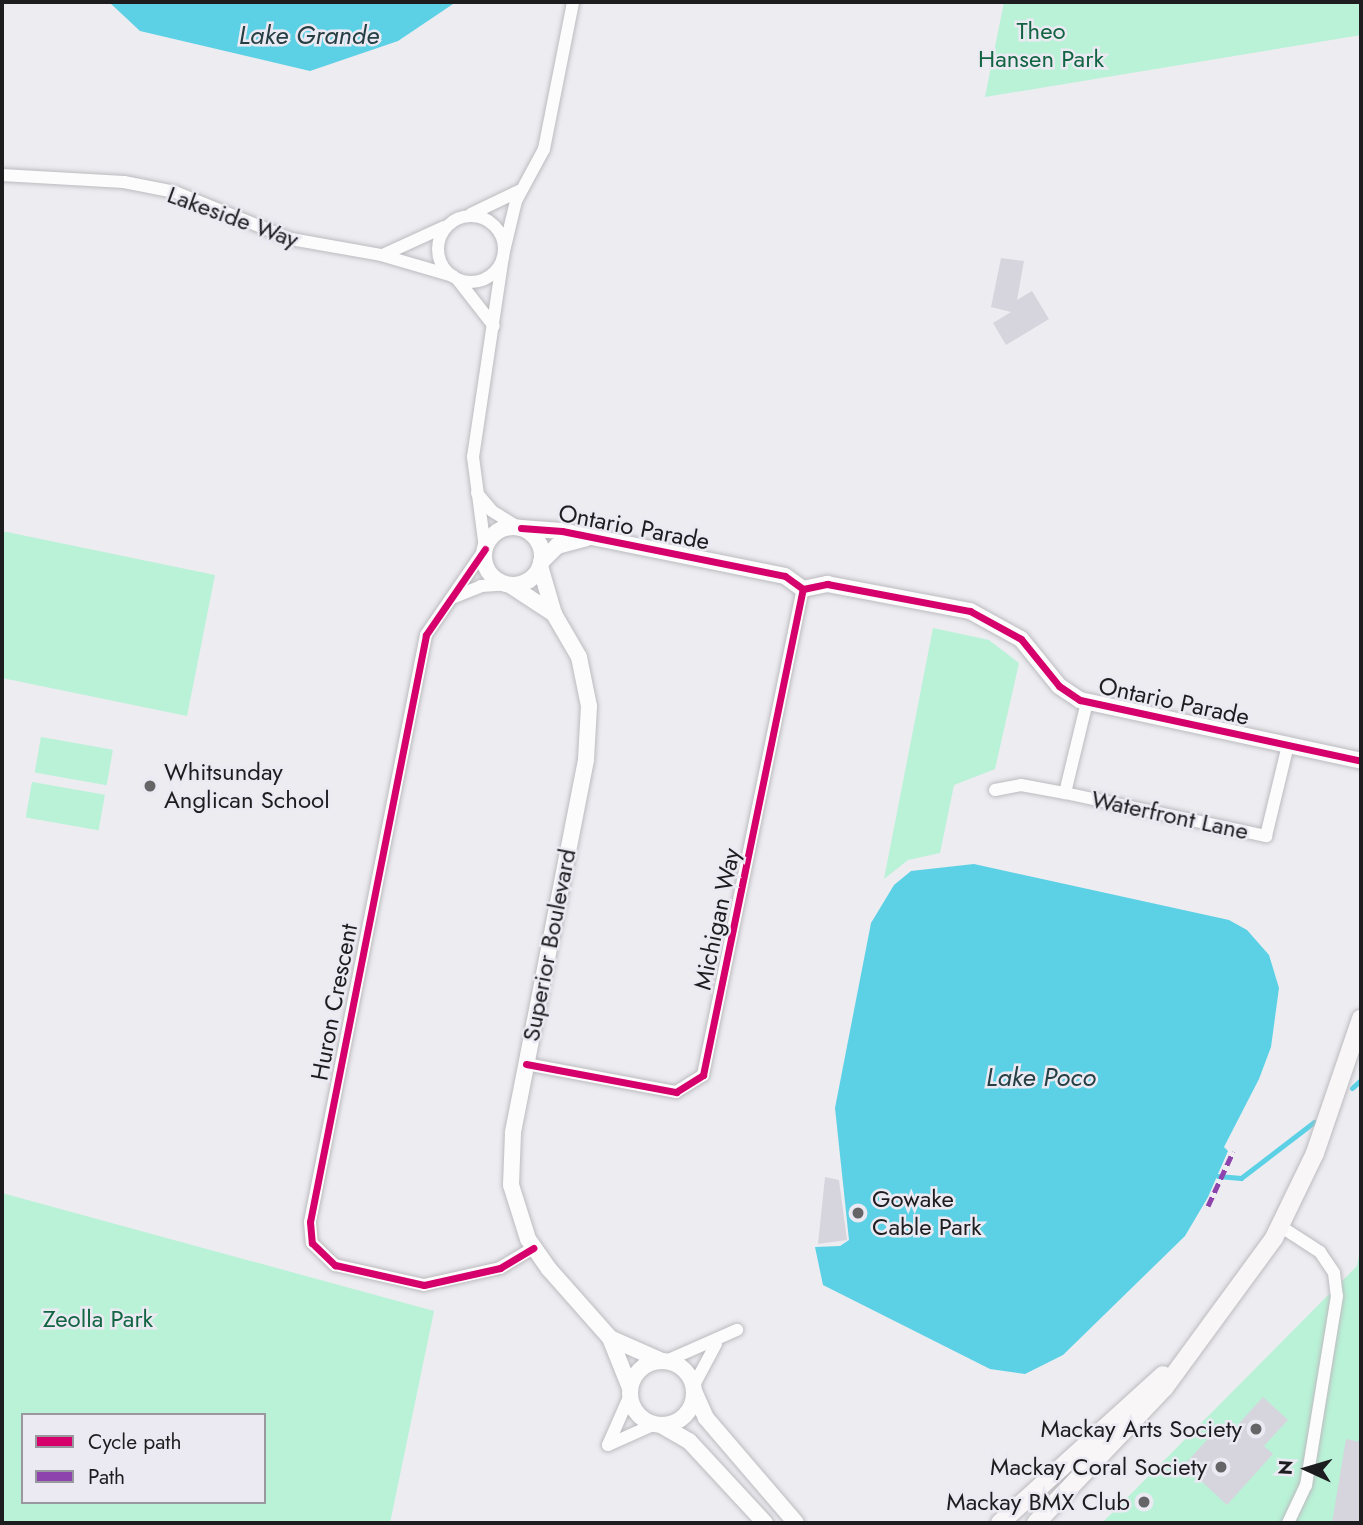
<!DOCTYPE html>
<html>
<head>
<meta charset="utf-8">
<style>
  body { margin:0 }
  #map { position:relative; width:1363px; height:1525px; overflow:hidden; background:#ececf1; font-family:Jost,sans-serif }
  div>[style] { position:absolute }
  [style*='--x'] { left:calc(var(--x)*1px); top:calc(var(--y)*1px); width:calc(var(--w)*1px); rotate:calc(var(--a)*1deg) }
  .green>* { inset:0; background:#b9f2d7; transform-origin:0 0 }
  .water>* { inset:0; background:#5cd1e5 }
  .stream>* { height:5px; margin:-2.5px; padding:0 2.5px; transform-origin:2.5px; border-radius:2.5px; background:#5cd1e5 }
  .building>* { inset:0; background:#d6d5de }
  .roads { filter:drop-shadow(0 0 2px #bcbbbf) drop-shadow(0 0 2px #bcbbbf) }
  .minor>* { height:12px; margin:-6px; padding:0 6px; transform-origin:6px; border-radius:6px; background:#fcfcfd }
  .minor>.ring { margin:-6px; padding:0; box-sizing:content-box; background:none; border:12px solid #fcfcfd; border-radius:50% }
  .tertiary>* { height:16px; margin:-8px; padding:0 8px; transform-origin:8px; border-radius:8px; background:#fcfcfd }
  .tertiary>.ring { margin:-8px; padding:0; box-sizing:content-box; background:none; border:16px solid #fcfcfd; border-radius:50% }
  .secondary>* { height:18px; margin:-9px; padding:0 9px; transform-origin:9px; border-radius:9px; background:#f9f6f8 }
  .quiet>* { height:5px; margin-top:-2.5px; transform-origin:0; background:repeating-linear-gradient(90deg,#8e44ad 0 10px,transparent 0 15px) }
  .cycleway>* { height:7px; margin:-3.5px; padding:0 3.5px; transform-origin:3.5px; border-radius:3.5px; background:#d6006c }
  .dots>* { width:19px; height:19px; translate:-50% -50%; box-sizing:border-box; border:4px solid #ebeaf3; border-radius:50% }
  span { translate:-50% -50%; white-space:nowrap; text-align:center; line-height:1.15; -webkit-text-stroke:5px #ebeaf3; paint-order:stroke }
  .park-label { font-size:24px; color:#126542 }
  .street-label { font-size:24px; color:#1d1c1f }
  .poi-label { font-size:24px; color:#1d1c1f }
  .left { translate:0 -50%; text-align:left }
  .right { translate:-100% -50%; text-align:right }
  .water-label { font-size:26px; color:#263f44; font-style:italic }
  .frame { position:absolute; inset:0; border:4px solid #1d1c1f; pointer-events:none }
  .legend { position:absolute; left:21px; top:1413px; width:245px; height:91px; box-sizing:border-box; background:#ebeaf3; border:2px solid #99989e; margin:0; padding:9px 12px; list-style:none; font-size:21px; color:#1d1c1f }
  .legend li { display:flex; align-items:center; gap:14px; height:35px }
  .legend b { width:35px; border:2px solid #99989e }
  .north { position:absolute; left:1272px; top:1434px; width:70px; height:70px; -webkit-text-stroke:5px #ebeaf3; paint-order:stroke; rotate:274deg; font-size:19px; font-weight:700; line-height:28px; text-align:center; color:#1d1c1f }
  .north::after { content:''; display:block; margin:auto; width:24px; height:32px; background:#1d1c1f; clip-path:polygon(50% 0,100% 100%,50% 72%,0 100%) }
</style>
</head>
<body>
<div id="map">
  <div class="green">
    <div style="clip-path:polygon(1004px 2px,1361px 2px,1361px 35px,985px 97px)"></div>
    <div style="clip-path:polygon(2px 531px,215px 575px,187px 716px,2px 678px)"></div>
    <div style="clip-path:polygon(933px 628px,989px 640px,1019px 663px,995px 769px,954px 785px,940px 853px,908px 860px,884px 879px)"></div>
    <div style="left:41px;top:737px;width:73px;height:36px;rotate:10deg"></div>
    <div style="left:32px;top:782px;width:74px;height:36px;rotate:10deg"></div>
    <div style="clip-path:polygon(evenodd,2px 1193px,434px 1311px,390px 1523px,2px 1523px,2px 1193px,23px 1415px,264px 1415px,264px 1502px,23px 1502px,23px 1415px)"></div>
    <div style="clip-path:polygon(1361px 1245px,1361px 1523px,1102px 1523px,1357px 1266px)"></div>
  </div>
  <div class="water">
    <div style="clip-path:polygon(109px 2px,456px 2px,398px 41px,310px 71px,140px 31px)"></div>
    <div style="clip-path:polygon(974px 864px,1229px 920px,1247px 930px,1269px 955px,1279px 988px,1271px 1047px,1259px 1079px,1224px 1147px,1228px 1151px,1208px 1197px,1185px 1236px,1063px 1355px,1025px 1374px,990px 1369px,823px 1285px,815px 1247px,840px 1246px,849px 1240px,835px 1108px,871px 923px,894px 885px,911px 871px)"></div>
  </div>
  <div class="stream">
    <div style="--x:1352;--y:1088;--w:12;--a:-42"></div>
    <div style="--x:1218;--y:1176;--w:23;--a:5"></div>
    <div style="--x:1241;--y:1178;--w:92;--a:-37.5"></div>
  </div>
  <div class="building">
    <div style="clip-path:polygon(1001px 258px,1024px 261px,1017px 300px,1032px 291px,1049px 319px,1006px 345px,993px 323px,1011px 312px,991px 307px)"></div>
    <div style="clip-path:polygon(825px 1177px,839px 1180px,847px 1240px,818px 1244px)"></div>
    <div style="clip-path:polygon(1263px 1397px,1288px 1420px,1264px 1446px,1273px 1454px,1227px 1505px,1184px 1465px,1216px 1430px,1225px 1439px)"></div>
    <div style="clip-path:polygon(1346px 1439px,1361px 1442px,1361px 1523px,1332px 1523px)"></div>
  </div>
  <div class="roads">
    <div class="minor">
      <div style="--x:2;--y:175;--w:122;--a:3.3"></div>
      <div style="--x:124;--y:182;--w:52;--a:11.1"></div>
      <div style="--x:175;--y:192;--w:125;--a:22.1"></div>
      <div style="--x:291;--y:239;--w:91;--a:10.1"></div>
      <div style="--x:381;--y:255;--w:75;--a:16.3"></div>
      <div style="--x:471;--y:214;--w:55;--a:-25.6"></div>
      <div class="ring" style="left:438px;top:216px;width:54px;height:54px"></div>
      <div style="--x:504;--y:251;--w:51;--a:-76.5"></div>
      <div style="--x:516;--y:201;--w:59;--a:-61.7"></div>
      <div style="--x:544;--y:149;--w:150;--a:-78.8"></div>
      <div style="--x:385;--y:254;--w:65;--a:-24.6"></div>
      <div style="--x:458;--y:280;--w:58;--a:52"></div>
      <div style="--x:477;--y:493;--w:23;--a:50"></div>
      <div style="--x:492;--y:511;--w:32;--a:32"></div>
      <div style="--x:485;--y:548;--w:92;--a:-97.5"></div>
      <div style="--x:473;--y:457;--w:202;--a:-81.5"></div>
      <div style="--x:485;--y:549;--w:104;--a:124.5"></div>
      <div style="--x:426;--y:635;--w:598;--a:101.18"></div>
      <div style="--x:310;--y:1222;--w:21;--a:85"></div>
      <div style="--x:312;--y:1243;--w:32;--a:44"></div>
      <div style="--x:335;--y:1265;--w:91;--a:12.7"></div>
      <div style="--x:424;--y:1285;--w:78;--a:-12.6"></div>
      <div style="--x:500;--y:1268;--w:39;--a:-31"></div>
      <div style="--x:452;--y:598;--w:31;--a:-22"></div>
      <div style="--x:481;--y:586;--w:26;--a:-4"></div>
      <div style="--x:1087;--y:702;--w:94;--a:103.6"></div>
      <div style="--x:1065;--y:793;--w:206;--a:12.1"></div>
      <div style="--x:1266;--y:836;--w:94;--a:-76.4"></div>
      <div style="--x:995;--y:790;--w:26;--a:-11"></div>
      <div style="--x:1021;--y:785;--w:45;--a:10.3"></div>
      <div style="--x:526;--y:1064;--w:153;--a:10.6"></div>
      <div style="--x:676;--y:1092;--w:32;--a:-32"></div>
      <div style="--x:703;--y:1075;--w:496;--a:-78.4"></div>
      <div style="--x:1280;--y:1226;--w:48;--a:33"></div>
      <div style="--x:1320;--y:1252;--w:25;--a:56"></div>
      <div style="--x:1334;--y:1273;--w:23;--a:83"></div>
      <div style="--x:1337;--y:1296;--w:192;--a:99.3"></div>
      <div style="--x:1306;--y:1485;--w:42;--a:115.3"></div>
      <div style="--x:664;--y:1362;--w:80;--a:-23.7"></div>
      <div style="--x:693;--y:1387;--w:49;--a:-61.9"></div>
      <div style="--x:608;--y:1445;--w:55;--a:-66.3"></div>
      <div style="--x:608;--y:1445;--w:51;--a:-24.1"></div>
    </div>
    <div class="tertiary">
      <div class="ring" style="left:484px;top:527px;width:42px;height:42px"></div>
      <div style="--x:521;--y:528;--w:41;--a:4.2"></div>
      <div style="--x:562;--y:531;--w:227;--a:11.4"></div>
      <div style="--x:785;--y:576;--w:22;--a:36"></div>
      <div style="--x:803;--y:589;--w:25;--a:-12"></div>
      <div style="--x:827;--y:584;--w:146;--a:10.7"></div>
      <div style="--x:970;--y:611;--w:58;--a:28.8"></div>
      <div style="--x:1021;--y:639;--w:60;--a:51"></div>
      <div style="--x:1059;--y:686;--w:25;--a:34"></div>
      <div style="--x:1080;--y:700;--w:288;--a:12.2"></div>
      <div style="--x:541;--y:562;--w:23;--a:-45"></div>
      <div style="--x:557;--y:546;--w:30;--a:-15"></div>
      <div style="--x:540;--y:566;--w:50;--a:73.7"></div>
      <div style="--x:554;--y:614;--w:50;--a:59.8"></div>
      <div style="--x:579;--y:657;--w:50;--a:78.5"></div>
      <div style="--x:589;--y:706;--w:54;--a:93.2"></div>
      <div style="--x:586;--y:760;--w:380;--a:101.1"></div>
      <div style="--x:513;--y:1133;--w:52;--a:92.2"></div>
      <div style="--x:511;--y:1185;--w:57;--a:72.5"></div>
      <div style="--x:528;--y:1239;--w:37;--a:55"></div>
      <div style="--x:549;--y:1269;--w:92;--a:48.5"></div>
      <div style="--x:610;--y:1338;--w:57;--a:23.9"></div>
      <div style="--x:510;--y:585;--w:53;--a:33.4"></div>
      <div style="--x:610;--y:1338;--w:54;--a:68.2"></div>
      <div class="ring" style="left:630px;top:1361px;width:48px;height:48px"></div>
      <div style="--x:694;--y:1391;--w:30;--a:66"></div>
      <div style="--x:706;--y:1418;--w:138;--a:49.4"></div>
      <div style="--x:661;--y:1425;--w:32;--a:30"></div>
      <div style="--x:689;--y:1441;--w:112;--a:47.2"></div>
    </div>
    <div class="secondary">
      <div style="--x:1000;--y:1523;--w:220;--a:-42.2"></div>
      <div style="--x:1036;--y:1523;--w:187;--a:-46.5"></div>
      <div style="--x:1165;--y:1387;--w:185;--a:-53.8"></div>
      <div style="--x:1274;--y:1238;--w:94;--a:-64.2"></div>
      <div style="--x:1315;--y:1153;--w:142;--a:-71.1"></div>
    </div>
  </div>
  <div class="quiet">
    <div style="--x:1208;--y:1206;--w:60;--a:-65.2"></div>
  </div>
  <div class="cycleway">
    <div style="--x:521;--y:528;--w:41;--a:4.2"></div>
    <div style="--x:562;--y:531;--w:227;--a:11.4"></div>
    <div style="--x:785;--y:576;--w:22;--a:36"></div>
    <div style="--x:803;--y:589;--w:25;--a:-12"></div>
    <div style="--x:827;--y:584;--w:146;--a:10.7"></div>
    <div style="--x:970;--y:611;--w:58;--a:28.8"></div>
    <div style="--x:1021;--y:639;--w:60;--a:51"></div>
    <div style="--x:1059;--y:686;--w:25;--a:34"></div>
    <div style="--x:1080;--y:700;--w:288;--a:12.2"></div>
    <div style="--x:485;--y:549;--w:104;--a:124.5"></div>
    <div style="--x:426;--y:635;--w:598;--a:101.18"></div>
    <div style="--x:310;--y:1222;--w:21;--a:85"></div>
    <div style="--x:312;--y:1243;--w:32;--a:44"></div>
    <div style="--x:335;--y:1265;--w:91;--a:12.7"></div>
    <div style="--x:424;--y:1285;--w:78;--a:-12.6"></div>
    <div style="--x:500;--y:1268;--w:39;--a:-31"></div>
    <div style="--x:526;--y:1064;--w:153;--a:10.6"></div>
    <div style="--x:676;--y:1092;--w:32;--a:-32"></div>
    <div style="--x:703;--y:1075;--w:496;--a:-78.4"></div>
  </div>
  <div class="dots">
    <div style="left:150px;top:786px;background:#656568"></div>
    <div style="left:858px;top:1213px;background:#656568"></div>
    <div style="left:1256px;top:1429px;background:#656568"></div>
    <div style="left:1221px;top:1467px;background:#656568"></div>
    <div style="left:1144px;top:1502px;background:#656568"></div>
  </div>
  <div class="park-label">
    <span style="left:1041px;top:45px">Theo<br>Hansen Park</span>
    <span style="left:98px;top:1319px">Zeolla Park</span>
  </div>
  <div class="street-label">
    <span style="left:233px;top:217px;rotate:20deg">Lakeside Way</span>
    <span style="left:634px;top:527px;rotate:11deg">Ontario Parade</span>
    <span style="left:1174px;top:701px;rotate:12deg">Ontario Parade</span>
    <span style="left:1170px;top:815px;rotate:12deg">Waterfront Lane</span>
    <span style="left:717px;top:919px;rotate:-78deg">Michigan Way</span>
    <span style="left:549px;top:945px;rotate:-79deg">Superior Boulevard</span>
    <span style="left:334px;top:1002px;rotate:-79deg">Huron Crescent</span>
  </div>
  <div class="poi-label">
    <span class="left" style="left:164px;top:786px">Whitsunday<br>Anglican School</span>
    <span class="left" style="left:872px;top:1213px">Gowake<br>Cable Park</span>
    <span class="right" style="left:1242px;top:1429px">Mackay Arts Society</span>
    <span class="right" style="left:1207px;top:1467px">Mackay Coral Society</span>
    <span class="right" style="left:1130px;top:1502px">Mackay BMX Club</span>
  </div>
  <div class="water-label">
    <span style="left:309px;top:36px">Lake Grande</span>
    <span style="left:1041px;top:1078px">Lake Poco</span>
  </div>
  <div class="frame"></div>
  <ul class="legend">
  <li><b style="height:9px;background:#d6006c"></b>Cycle path</li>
  <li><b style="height:9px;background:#8e44ad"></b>Path</li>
  </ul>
  <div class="north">N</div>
</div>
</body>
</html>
